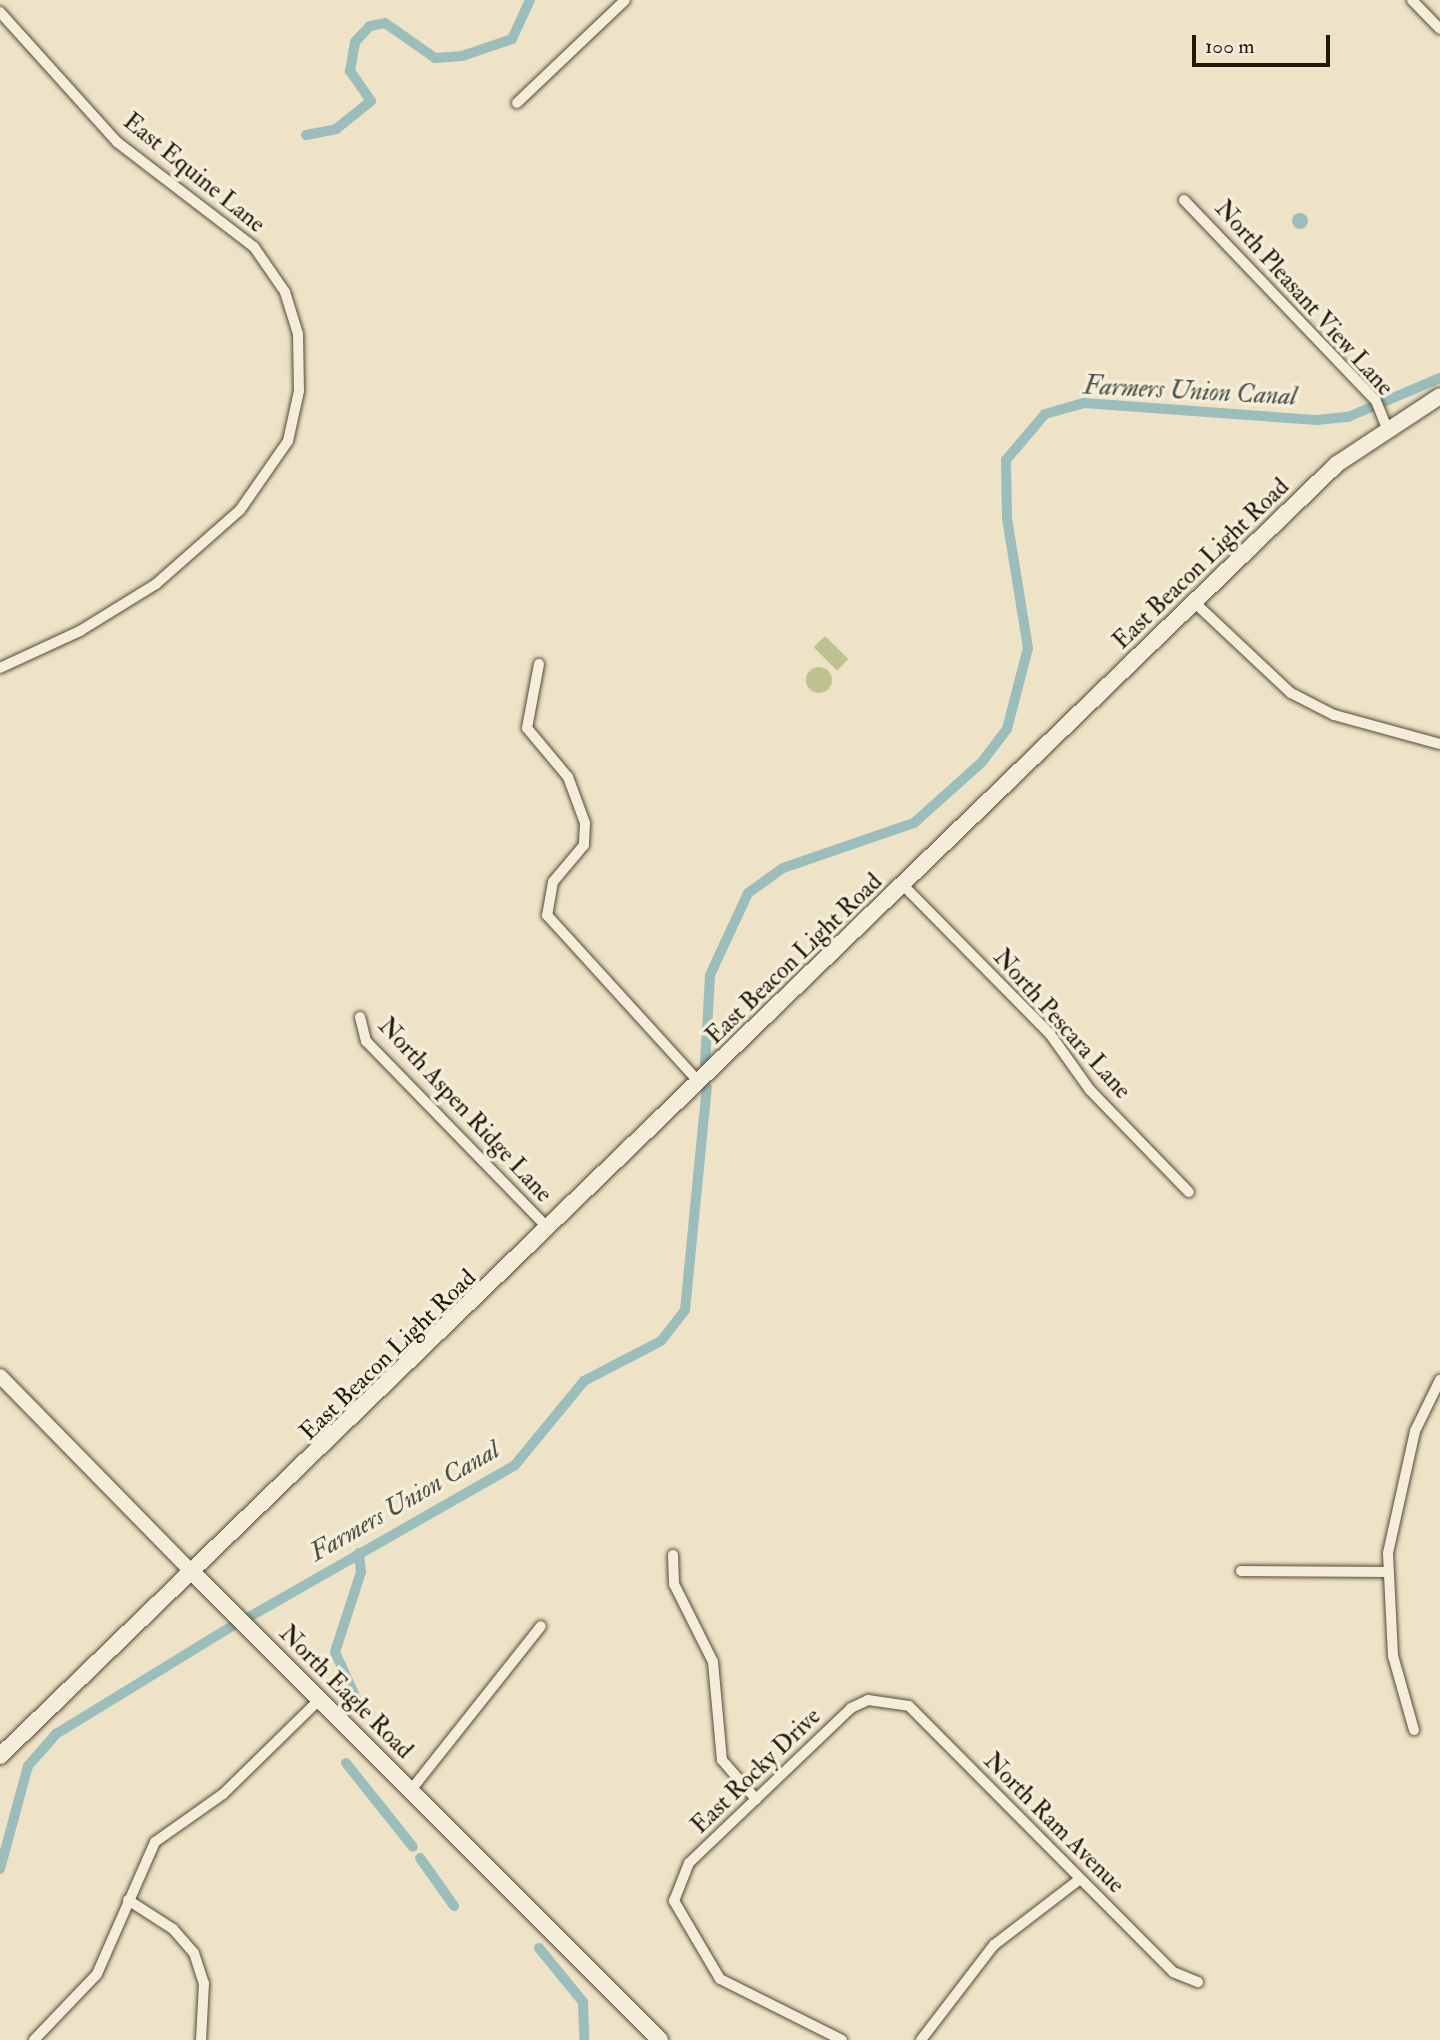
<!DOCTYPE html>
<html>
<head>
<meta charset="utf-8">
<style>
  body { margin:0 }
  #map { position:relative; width:1440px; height:2040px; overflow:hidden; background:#eee3c6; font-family:"IM FELL Double Pica",serif }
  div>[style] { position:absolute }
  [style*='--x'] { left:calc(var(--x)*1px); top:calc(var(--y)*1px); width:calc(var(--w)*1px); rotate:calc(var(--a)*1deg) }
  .green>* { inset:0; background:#bec291; transform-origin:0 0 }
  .round { border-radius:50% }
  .water>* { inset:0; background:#9bbdbb }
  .canal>* { height:10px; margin:-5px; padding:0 5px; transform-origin:5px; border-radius:5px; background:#9bbdbb }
  .roads { filter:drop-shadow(0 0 2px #564a38) drop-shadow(0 0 2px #564a38) }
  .minor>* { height:10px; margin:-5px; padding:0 5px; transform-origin:5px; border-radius:5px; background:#f4edda }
  .tertiary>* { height:14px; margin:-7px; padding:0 7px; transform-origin:7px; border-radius:7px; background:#f4edda }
  .secondary>* { height:16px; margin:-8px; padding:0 8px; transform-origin:8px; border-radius:8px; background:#f4edda }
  span { translate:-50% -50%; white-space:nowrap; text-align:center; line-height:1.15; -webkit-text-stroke:7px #f4edda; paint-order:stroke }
  .street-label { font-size:24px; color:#231709 }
  .water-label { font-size:26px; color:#4d5147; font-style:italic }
  .scale { position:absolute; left:1192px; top:35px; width:138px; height:32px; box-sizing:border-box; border:4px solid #231709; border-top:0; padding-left:9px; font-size:21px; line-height:24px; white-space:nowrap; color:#231709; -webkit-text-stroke:5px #f4edda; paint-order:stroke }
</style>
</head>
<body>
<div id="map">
  <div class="green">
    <div style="left:825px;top:636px;width:33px;height:16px;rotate:45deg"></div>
    <div class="round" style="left:806px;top:667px;width:26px;height:26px"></div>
  </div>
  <div class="water">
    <div class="round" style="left:1292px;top:213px;width:16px;height:16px"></div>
  </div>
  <div class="canal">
    <div style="--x:306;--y:135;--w:31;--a:-11"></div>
    <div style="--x:336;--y:129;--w:45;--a:-38.7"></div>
    <div style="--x:371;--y:101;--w:37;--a:-125"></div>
    <div style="--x:350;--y:71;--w:29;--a:-80"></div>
    <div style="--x:355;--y:42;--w:22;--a:-47"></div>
    <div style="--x:370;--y:26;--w:15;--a:-11"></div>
    <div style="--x:385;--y:23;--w:61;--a:35"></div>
    <div style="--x:435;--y:58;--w:27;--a:-4"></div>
    <div style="--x:462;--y:56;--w:53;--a:-18.8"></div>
    <div style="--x:512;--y:39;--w:43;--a:-65.2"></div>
    <div style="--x:705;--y:1063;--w:88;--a:-86.7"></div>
    <div style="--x:710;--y:975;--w:90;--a:-65.1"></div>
    <div style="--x:748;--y:893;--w:43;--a:-35.5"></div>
    <div style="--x:783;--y:868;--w:139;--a:-19"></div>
    <div style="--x:914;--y:823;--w:91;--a:-41.9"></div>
    <div style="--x:982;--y:762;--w:41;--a:-52.9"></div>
    <div style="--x:1007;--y:729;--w:84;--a:-75.5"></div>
    <div style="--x:1028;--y:648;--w:131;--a:-99.2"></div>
    <div style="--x:1007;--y:519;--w:59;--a:-91"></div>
    <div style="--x:1006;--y:460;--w:60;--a:-49.7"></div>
    <div style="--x:1045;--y:414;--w:41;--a:-15.8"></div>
    <div style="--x:1084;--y:403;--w:234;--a:4.2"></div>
    <div style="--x:1317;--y:420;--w:31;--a:-6"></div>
    <div style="--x:1348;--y:417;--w:100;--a:-23"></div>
    <div style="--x:359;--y:1553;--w:19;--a:84"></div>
    <div style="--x:361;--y:1572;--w:84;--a:108"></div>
    <div style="--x:335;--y:1652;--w:63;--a:65.5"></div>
    <div style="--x:249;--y:1617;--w:306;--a:-29.7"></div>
    <div style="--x:515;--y:1465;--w:109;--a:-50.6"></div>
    <div style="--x:584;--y:1381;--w:87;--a:-27.5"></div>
    <div style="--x:661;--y:1341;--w:39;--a:-52"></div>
    <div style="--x:685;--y:1310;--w:224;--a:-84.4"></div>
    <div style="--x:346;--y:1763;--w:107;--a:51.4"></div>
    <div style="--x:420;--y:1858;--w:59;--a:54.7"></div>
    <div style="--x:0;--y:1869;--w:107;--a:-74.8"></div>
    <div style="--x:28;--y:1766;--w:43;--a:-48.8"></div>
    <div style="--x:56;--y:1734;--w:209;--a:-31.5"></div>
    <div style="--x:539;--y:1948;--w:70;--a:50.8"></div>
    <div style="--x:583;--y:2002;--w:38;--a:88"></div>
  </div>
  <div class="roads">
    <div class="minor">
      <div style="--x:1412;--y:0;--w:40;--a:46"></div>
      <div style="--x:0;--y:12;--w:175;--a:48"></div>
      <div style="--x:117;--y:142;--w:173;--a:37.5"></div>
      <div style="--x:254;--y:247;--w:55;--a:55.4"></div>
      <div style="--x:285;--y:292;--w:44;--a:72.8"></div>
      <div style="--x:298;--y:334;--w:57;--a:89"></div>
      <div style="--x:299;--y:391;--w:51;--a:102.4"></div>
      <div style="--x:288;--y:441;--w:84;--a:124.8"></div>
      <div style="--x:240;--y:510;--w:112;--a:138.6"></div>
      <div style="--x:156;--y:584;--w:89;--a:148.3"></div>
      <div style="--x:80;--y:631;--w:88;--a:155.2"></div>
      <div style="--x:517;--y:103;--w:149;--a:-43.6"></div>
      <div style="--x:1184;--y:200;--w:278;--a:46.3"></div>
      <div style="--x:1376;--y:401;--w:29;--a:68"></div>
      <div style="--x:1194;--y:602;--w:133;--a:43.2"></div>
      <div style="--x:1291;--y:693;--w:48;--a:27.1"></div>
      <div style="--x:1334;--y:715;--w:110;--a:15.3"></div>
      <div style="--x:539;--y:664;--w:65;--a:100.6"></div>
      <div style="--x:527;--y:728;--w:64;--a:50.1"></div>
      <div style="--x:568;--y:777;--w:49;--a:69.7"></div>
      <div style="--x:585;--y:823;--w:22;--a:93"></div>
      <div style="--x:584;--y:845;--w:48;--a:130"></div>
      <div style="--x:553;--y:882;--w:34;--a:100"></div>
      <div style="--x:547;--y:915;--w:227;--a:47.7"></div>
      <div style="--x:903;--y:885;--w:209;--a:45.4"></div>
      <div style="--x:1050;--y:1034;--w:69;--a:54.5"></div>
      <div style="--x:1090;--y:1090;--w:142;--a:45.9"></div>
      <div style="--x:360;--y:1017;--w:25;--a:76"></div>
      <div style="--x:366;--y:1041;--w:262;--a:45.8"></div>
      <div style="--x:673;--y:1555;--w:29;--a:88"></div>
      <div style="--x:674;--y:1584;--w:87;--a:63.4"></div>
      <div style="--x:713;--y:1662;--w:98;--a:84.8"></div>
      <div style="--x:722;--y:1760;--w:52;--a:48.9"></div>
      <div style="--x:1241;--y:1571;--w:146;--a:0.4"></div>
      <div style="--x:1414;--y:1730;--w:77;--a:-105.8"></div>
      <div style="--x:1393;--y:1656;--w:103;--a:-92.8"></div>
      <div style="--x:1388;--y:1553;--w:125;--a:-77.5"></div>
      <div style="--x:1415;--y:1431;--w:57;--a:-63.9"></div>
      <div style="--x:411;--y:1790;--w:209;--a:-51.6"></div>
      <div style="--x:128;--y:1900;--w:54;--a:32.8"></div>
      <div style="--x:173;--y:1929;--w:32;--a:49"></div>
      <div style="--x:194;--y:1953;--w:32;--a:72"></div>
      <div style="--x:204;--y:1983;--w:57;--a:93"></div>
      <div style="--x:34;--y:2040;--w:91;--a:-46.3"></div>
      <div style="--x:97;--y:1974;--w:144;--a:-66.3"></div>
      <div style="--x:155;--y:1842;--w:83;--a:-35.2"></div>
      <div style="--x:223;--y:1794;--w:136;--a:-44.4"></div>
      <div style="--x:842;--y:2040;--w:136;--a:-153.4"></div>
      <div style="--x:720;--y:1979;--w:91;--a:-120.5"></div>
      <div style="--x:674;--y:1901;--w:41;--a:-68.5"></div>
      <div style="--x:689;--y:1863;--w:224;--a:-43.7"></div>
      <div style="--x:851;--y:1708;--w:19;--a:-25"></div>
      <div style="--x:868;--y:1700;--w:41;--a:8.3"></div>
      <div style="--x:909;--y:1706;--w:375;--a:45.2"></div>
      <div style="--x:1173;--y:1972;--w:27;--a:22"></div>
      <div style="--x:921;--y:2040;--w:120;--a:-52.5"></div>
      <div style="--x:994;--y:1945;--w:108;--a:-37.5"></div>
    </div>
    <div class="tertiary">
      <div style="--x:0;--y:1376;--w:273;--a:45.6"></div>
    </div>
    <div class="secondary">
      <div style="--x:191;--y:1571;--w:663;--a:45"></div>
      <div style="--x:0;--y:1756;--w:1859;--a:-44.02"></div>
      <div style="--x:1337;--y:464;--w:123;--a:-33.4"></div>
    </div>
  </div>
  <div class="street-label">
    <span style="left:194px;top:173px;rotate:39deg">East Equine Lane</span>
    <span style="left:1304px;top:298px;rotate:48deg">North Pleasant View Lane</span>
    <span style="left:1201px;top:564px;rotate:-44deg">East Beacon Light Road</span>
    <span style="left:794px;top:959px;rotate:-44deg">East Beacon Light Road</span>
    <span style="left:1062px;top:1024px;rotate:48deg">North Pescara Lane</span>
    <span style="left:465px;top:1110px;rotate:47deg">North Aspen Ridge Lane</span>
    <span style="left:388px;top:1355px;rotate:-44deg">East Beacon Light Road</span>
    <span style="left:346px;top:1692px;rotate:45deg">North Eagle Road</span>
    <span style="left:756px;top:1771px;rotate:-44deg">East Rocky Drive</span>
    <span style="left:1054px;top:1823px;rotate:45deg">North Ram Avenue</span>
  </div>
  <div class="water-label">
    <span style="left:1190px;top:392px;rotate:3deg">Farmers Union Canal</span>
    <span style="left:405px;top:1502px;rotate:-30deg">Farmers Union Canal</span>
  </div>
  <div class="scale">100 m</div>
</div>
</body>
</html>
